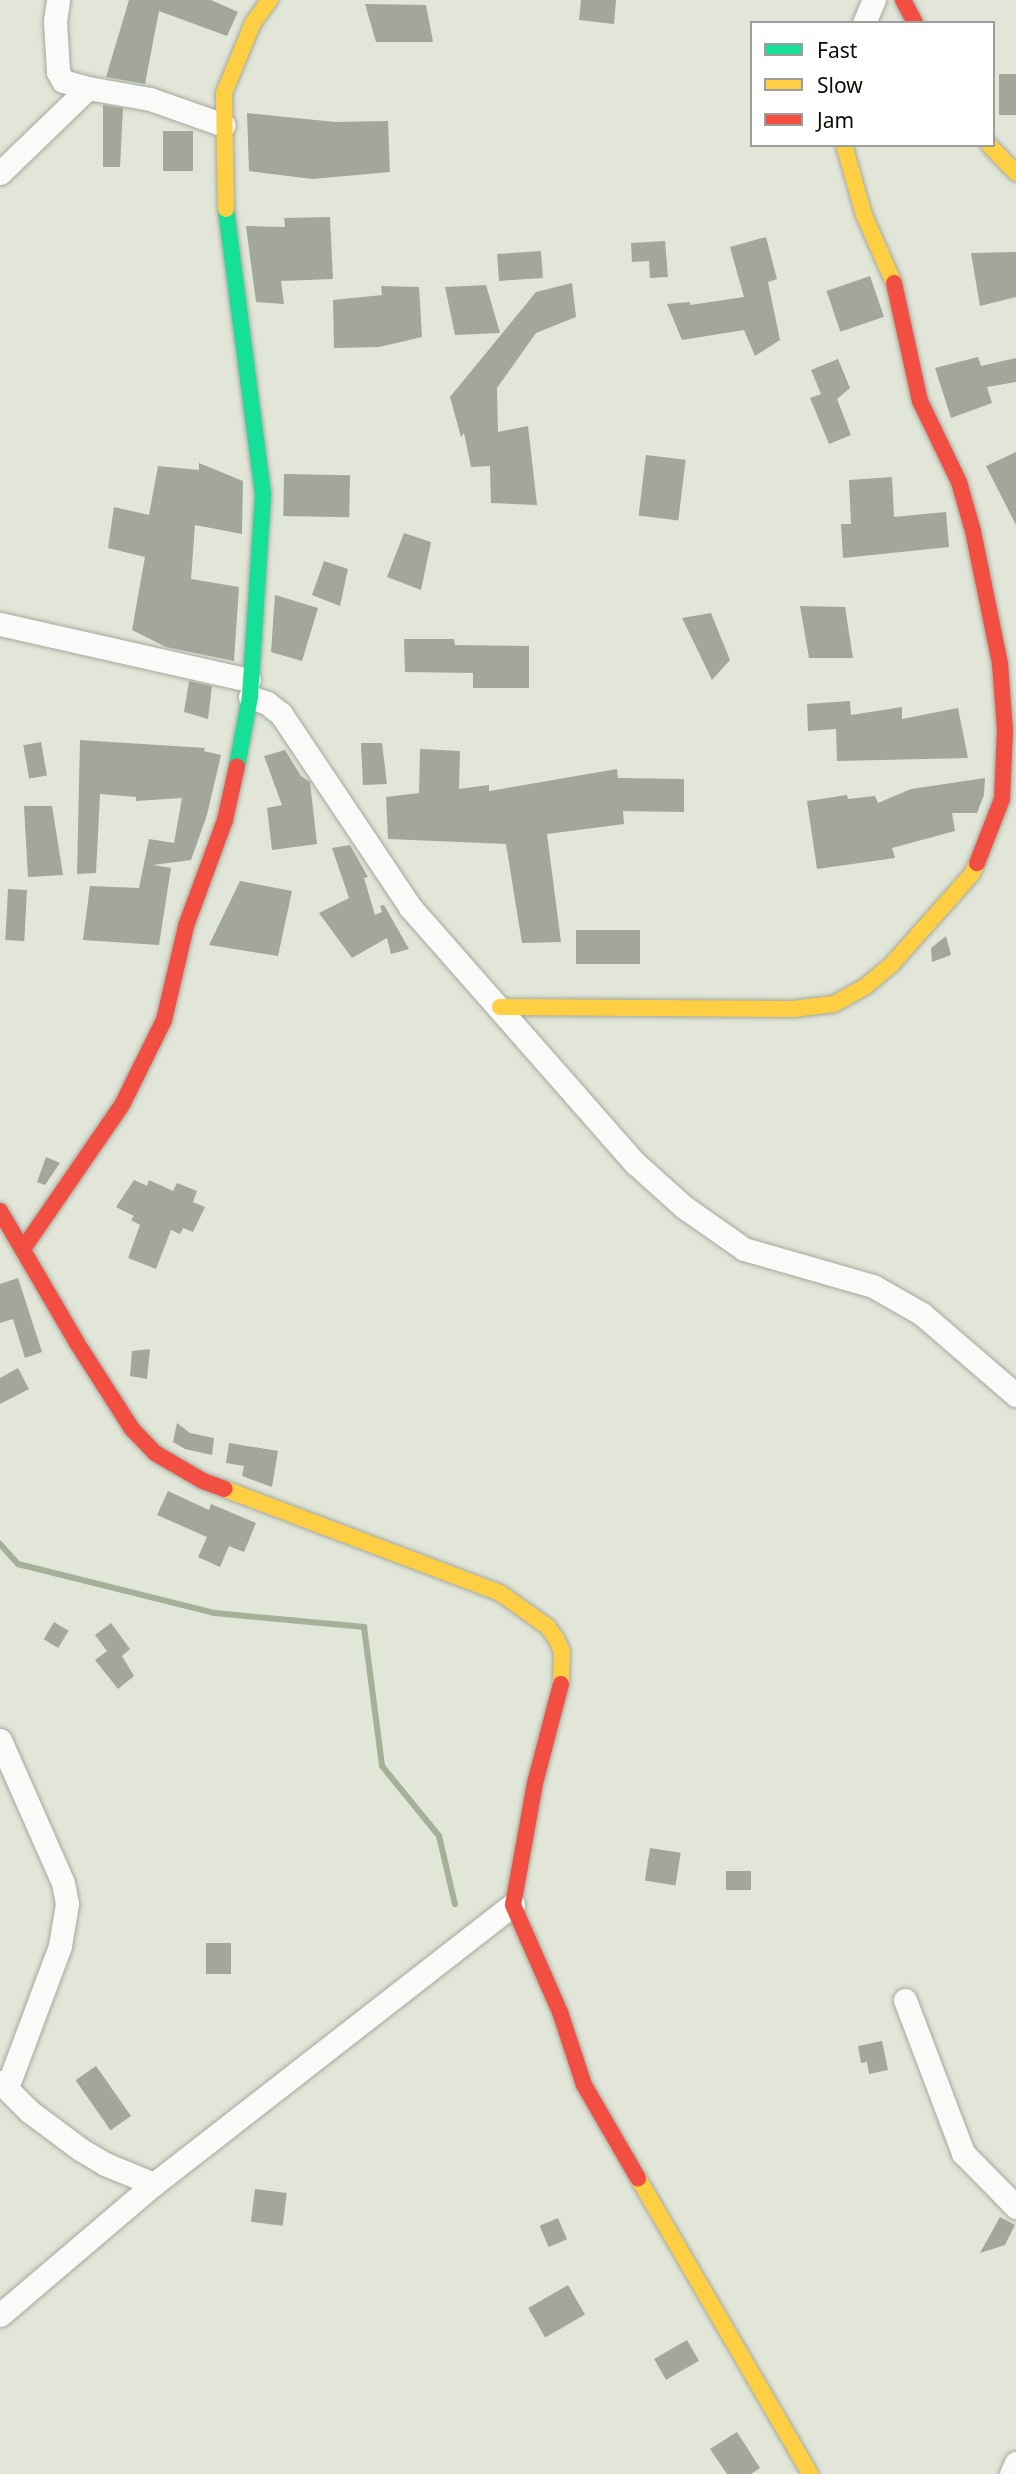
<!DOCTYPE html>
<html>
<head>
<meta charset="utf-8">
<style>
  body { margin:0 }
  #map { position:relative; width:1016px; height:2474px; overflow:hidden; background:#e1e6d8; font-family:"Noto Sans",sans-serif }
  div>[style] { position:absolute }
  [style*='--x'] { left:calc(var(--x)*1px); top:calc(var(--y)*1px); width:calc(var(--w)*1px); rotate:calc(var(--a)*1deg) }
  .stream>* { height:6px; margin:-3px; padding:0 3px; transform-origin:3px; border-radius:3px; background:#a6af98 }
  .building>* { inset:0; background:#a2a69b; transform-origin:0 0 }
  .roads { filter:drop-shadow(0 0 2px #a4a99e) drop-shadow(0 0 2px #a4a99e) }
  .street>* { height:23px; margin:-11.5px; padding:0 11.5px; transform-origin:11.5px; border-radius:11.5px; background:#fafbf9 }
  .fast>* { height:16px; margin:-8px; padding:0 8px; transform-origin:8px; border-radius:8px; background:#16e098 }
  .slow>* { height:16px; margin:-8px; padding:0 8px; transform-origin:8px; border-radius:8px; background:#ffcf43 }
  .jam>* { height:16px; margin:-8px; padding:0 8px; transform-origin:8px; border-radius:8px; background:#f24e42 }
  span { translate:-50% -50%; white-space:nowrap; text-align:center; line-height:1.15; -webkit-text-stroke:5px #fff; paint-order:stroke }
  .legend { position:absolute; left:750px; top:21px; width:245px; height:126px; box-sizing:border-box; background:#fff; border:2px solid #9d9e9b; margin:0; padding:9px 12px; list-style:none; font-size:21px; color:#0a0d05 }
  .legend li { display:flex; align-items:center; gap:14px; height:35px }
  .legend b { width:35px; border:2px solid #9d9e9b }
</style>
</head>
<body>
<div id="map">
  <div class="stream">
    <div style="--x:0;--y:1544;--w:27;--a:48"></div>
    <div style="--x:18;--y:1564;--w:202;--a:14"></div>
    <div style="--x:214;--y:1613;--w:151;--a:5.3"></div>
    <div style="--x:364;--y:1627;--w:140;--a:82.6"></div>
    <div style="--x:382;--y:1766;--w:90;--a:50.8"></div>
    <div style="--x:439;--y:1836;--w:70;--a:76.8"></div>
  </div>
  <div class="building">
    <div style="clip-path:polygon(129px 0,211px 0,238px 12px,227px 36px,159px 11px,145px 84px,106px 77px)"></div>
    <div style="clip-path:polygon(581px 0,616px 0,614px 24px,579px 20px)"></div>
    <div style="clip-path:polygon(365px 4px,426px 5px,433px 42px,376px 42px)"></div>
    <div style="left:999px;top:74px;width:17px;height:41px"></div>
    <div style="clip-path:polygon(103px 105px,123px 108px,120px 167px,103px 167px)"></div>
    <div style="clip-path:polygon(247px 113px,335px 122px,388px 121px,390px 172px,312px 179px,249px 171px)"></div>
    <div style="left:163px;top:131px;width:30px;height:40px"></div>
    <div style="clip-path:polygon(330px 217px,333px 279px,281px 281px,284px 304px,256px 302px,246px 226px,285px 227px,284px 218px)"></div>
    <div style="clip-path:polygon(766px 237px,777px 279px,768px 282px,780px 340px,755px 356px,744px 330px,682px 340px,667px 304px,690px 302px,690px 305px,744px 297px,730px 247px)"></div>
    <div style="clip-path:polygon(665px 241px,668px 277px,650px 278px,649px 261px,632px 262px,631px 243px)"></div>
    <div style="left:541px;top:251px;width:27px;height:44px;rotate:86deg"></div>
    <div style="clip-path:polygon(1016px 252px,1016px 297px,980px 306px,971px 253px)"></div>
    <div style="left:870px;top:276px;width:43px;height:46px;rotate:71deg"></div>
    <div style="clip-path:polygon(572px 283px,576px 317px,536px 333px,497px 388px,498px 432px,528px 426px,537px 505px,491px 503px,490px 466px,471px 467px,464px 433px,461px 437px,450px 397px,536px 292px)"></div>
    <div style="clip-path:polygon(486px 285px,500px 333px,455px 335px,445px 287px)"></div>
    <div style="clip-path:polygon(381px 286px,419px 287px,422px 337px,379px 347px,334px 348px,333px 300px,382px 295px)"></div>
    <div style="clip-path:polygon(978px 357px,981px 366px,1016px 358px,1016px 382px,987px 387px,992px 403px,951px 418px,935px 368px)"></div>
    <div style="clip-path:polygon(838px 359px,850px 388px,837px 399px,851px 435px,829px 444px,810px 398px,821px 394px,811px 370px)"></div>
    <div style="clip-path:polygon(1016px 452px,1016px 525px,986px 466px)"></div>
    <div style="left:646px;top:455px;width:40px;height:61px;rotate:7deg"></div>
    <div style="clip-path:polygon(199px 463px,243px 481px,242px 534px,195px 525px,191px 579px,239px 587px,234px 661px,166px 647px,132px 630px,145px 557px,108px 548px,114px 507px,149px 515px,158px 466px,199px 470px)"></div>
    <div style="left:284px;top:474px;width:66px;height:42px;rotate:1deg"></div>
    <div style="clip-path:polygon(892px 477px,894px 517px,946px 512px,949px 547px,843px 558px,841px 524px,851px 524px,849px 480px)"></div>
    <div style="clip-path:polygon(404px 533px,431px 542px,421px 590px,387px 577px)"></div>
    <div style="clip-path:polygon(324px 561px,348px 569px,340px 606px,312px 595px)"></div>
    <div style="clip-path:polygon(275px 595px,318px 608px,302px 661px,271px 652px)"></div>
    <div style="clip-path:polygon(800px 606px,845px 607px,853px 658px,809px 658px)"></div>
    <div style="clip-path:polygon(711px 613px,730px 660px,712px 680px,682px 618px)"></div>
    <div style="clip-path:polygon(404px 639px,454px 639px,455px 645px,529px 646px,529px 688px,473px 688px,473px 673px,405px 672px)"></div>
    <div style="clip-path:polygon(189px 681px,212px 686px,208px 719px,184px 712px)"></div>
    <div style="clip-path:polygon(850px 701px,851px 715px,902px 707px,902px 719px,958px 708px,968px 758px,837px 761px,836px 729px,808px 731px,807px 704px)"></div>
    <div style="clip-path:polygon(80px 740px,205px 748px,204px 751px,221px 755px,207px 815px,191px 860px,153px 865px,171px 868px,159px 945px,83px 940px,90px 886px,139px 888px,149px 839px,174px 843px,182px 798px,136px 801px,136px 797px,100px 794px,96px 873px,77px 874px)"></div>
    <div style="left:41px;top:742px;width:34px;height:18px;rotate:80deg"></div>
    <div style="clip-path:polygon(361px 743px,382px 743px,387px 784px,363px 785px)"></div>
    <div style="clip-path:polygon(420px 749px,460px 751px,459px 789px,489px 785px,489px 791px,617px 769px,618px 778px,684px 779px,684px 812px,623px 811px,624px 824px,547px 834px,561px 942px,522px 943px,506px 844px,388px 839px,386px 797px,419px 793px)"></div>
    <div style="clip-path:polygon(285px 750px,301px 776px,310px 782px,317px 844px,272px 850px,267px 808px,282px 805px,264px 756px)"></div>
    <div style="clip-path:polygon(985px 778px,984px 795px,977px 813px,952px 813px,955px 831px,892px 848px,895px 858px,817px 869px,807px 801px,847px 795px,848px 799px,875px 796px,878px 803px,911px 789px)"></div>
    <div style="clip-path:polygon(24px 806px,52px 806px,63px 875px,28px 877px)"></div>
    <div style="clip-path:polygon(350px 845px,368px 877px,364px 878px,375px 915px,382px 912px,380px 906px,384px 905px,409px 949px,391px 954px,387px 938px,352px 958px,319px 913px,349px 898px,332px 848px)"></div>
    <div style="clip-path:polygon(240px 881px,292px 891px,278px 956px,209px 945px)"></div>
    <div style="left:8px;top:889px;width:19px;height:51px;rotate:3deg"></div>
    <div style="left:576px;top:930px;width:64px;height:34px"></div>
    <div style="clip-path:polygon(946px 936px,951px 955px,932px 962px,931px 948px)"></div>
    <div style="clip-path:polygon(46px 1157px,60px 1163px,45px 1185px,37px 1182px)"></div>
    <div style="clip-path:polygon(134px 1180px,147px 1186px,149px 1180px,173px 1191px,177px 1183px,197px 1191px,193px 1202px,205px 1207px,193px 1232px,183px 1228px,180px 1234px,171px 1230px,156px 1269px,128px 1258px,140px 1225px,131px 1220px,134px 1216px,116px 1207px)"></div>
    <div style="clip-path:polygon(18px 1278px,42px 1352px,25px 1358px,13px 1319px,0 1323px,0 1284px)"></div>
    <div style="clip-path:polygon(150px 1349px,147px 1379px,130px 1376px,132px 1351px)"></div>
    <div style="clip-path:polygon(18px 1368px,29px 1389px,0 1404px,0 1378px)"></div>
    <div style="clip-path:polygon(177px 1423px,190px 1433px,214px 1438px,212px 1455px,185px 1449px,173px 1442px)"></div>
    <div style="clip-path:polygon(229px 1443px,278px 1451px,272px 1487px,242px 1476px,244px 1466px,226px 1463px)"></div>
    <div style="clip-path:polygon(168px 1491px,209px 1510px,211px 1504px,256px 1523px,244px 1552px,229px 1546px,220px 1567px,198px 1557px,207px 1537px,157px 1515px)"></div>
    <div style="left:54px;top:1622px;width:17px;height:20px;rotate:31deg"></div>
    <div style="clip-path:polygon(111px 1623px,130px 1649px,122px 1656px,134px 1676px,118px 1689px,95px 1660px,107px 1651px,95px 1635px)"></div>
    <div style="left:650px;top:1848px;width:31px;height:33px;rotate:9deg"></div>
    <div style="left:726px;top:1871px;width:25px;height:19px"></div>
    <div style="left:206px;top:1943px;width:25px;height:31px"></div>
    <div style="clip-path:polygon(882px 2041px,888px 2070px,869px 2074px,867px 2062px,861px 2063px,858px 2046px)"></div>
    <div style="left:96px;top:2066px;width:61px;height:25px;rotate:55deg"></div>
    <div style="left:255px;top:2189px;width:32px;height:33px;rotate:7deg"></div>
    <div style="clip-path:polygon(1000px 2217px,1015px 2225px,1005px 2245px,980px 2253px)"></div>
    <div style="left:558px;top:2218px;width:23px;height:20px;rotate:67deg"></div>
    <div style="left:568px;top:2285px;width:34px;height:46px;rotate:60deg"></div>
    <div style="left:687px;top:2340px;width:24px;height:38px;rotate:60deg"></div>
    <div style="clip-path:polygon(737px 2432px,760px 2468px,751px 2474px,727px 2474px,710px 2449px)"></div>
  </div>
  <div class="roads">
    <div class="street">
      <div style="--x:58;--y:0;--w:21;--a:98"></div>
      <div style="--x:55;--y:21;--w:51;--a:86.6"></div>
      <div style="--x:58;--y:72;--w:10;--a:61"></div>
      <div style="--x:63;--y:81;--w:26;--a:16"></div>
      <div style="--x:864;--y:23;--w:25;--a:-67"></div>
      <div style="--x:0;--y:173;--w:122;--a:-44"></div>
      <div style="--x:88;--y:88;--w:63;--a:10.1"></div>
      <div style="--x:150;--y:99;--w:78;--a:19.4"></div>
      <div style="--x:0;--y:624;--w:255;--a:12.7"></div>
      <div style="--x:250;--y:697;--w:18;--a:19"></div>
      <div style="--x:267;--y:703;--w:18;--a:38"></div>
      <div style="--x:281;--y:714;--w:232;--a:56.2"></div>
      <div style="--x:410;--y:907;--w:341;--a:48.7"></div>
      <div style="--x:635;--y:1163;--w:66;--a:41.9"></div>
      <div style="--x:684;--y:1207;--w:73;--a:35"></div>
      <div style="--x:744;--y:1249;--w:134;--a:16"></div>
      <div style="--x:873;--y:1286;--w:56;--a:29.7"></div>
      <div style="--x:922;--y:1314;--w:124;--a:40.8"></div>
      <div style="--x:0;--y:1740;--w:156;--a:66.2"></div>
      <div style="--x:63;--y:1883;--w:21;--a:79"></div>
      <div style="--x:67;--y:1904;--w:43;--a:99.5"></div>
      <div style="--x:60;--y:1946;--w:152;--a:110.5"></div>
      <div style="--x:905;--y:2000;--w:164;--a:69.2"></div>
      <div style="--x:963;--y:2153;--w:76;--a:45.5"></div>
      <div style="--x:0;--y:2082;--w:41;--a:45"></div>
      <div style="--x:29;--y:2111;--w:64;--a:36.7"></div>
      <div style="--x:80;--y:2149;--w:29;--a:31"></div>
      <div style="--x:105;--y:2164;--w:53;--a:22.2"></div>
      <div style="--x:0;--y:2315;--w:202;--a:-40.4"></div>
      <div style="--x:154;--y:2184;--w:455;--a:-37.9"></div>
      <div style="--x:1011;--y:2474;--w:12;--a:-66"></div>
    </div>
    <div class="fast">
      <div style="--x:226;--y:209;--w:288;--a:82.6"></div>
      <div style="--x:263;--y:495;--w:202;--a:93.7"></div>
      <div style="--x:250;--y:697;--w:70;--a:100.7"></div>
    </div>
    <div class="slow">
      <div style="--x:844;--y:145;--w:73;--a:74.1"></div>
      <div style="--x:864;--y:215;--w:74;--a:66.2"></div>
      <div style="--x:989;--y:145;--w:39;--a:46"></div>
      <div style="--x:226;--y:209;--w:116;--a:-91"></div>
      <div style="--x:224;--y:93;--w:76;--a:-67.5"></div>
      <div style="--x:253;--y:23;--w:29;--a:-54"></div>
      <div style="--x:500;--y:1007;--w:293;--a:0.4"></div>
      <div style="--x:793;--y:1009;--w:41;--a:-7"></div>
      <div style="--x:834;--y:1004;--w:37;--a:-29"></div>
      <div style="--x:866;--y:986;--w:34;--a:-40"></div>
      <div style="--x:892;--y:964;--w:120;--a:-48.4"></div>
      <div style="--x:972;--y:874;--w:12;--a:-66"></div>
      <div style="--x:225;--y:1489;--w:294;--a:20.7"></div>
      <div style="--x:500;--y:1593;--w:59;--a:35.3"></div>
      <div style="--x:548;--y:1627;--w:16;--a:55"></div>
      <div style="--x:557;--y:1640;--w:13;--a:67"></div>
      <div style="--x:562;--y:1652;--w:32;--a:92"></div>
      <div style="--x:638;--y:2178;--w:342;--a:59.8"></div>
    </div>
    <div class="jam">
      <div style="--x:903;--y:0;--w:26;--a:62"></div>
      <div style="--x:894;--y:283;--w:121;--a:77.6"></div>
      <div style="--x:920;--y:401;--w:90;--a:64.3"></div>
      <div style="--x:959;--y:482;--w:51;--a:74.1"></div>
      <div style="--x:973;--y:531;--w:136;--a:78.5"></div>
      <div style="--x:1000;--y:664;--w:66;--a:85.7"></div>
      <div style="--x:1005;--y:730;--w:69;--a:92.5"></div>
      <div style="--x:1002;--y:799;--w:69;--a:111.3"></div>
      <div style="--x:0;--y:1211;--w:153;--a:59.7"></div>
      <div style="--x:77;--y:1343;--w:102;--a:57.4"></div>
      <div style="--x:132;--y:1429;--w:33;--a:46"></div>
      <div style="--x:155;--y:1453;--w:56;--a:30.3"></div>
      <div style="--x:203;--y:1481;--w:23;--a:20"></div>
      <div style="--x:23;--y:1249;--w:175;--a:-55.5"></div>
      <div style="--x:122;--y:1105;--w:95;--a:-63.7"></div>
      <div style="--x:164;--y:1020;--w:97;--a:-76.8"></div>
      <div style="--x:186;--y:926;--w:113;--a:-69.8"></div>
      <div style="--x:225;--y:820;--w:55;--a:-77.5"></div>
      <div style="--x:561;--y:1684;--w:102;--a:104.7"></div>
      <div style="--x:535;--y:1783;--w:124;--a:100.2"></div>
      <div style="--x:513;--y:1905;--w:117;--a:66.3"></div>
      <div style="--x:560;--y:2012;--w:77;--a:71.8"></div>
      <div style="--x:584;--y:2085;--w:108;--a:59.9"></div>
    </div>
  </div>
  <ul class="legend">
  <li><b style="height:9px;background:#16e098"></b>Fast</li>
  <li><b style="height:9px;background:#ffcf43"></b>Slow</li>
  <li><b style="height:9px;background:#f24e42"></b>Jam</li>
  </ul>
</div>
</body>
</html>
